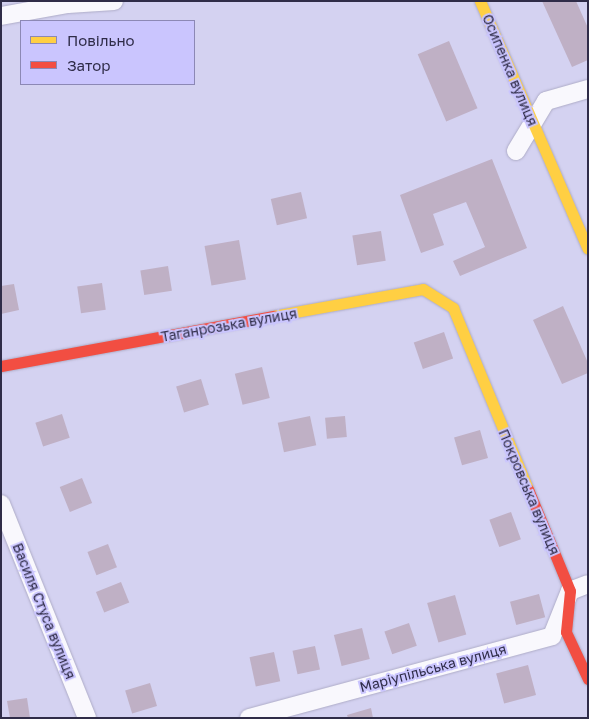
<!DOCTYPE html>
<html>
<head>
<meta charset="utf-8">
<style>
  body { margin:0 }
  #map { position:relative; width:589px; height:719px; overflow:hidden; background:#d4d2f1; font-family:"Golos Text",sans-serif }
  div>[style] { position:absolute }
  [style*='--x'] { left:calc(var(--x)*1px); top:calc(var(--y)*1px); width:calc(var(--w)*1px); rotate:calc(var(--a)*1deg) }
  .building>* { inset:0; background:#bfb0c5; transform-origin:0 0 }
  .roads { filter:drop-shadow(0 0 1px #aeacc7) drop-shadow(0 0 1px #aeacc7) }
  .street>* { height:18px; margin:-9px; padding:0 9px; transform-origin:9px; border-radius:9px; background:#f9f8fd }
  .slow>* { height:11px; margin:-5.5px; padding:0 5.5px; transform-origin:5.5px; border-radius:5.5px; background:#ffcf43 }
  .jam>* { height:11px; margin:-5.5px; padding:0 5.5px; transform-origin:5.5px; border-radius:5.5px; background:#f24e42 }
  span { translate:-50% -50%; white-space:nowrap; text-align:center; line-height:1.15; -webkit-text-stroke:4px #cac5fe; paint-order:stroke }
  .street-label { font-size:14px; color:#2f2c48 }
  .frame { position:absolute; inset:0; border:2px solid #2f2c48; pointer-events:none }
  .legend { position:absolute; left:20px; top:20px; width:175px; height:65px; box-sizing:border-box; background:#cac5fe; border:1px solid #8c88b5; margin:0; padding:6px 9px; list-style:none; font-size:15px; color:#2f2c48 }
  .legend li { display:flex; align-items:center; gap:10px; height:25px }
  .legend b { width:25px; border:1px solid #8c88b5 }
</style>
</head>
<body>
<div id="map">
  <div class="building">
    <div style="clip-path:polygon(542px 1px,576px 1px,588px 28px,588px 60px,572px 67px)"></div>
    <div style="left:449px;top:41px;width:73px;height:34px;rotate:67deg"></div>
    <div style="clip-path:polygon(492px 159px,527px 248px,460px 276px,453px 261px,485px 247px,466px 202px,433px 214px,444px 245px,421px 253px,400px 195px)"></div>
    <div style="left:301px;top:192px;width:27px;height:31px;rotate:77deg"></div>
    <div style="left:381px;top:231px;width:30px;height:29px;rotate:81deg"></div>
    <div style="left:239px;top:240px;width:40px;height:35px;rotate:80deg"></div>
    <div style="left:168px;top:266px;width:25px;height:28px;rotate:81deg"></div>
    <div style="left:102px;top:283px;width:27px;height:25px;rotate:82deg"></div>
    <div style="clip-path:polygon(14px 284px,19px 310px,1px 314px,1px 286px)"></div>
    <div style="clip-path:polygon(563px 306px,588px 363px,588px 373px,562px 384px,533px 320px)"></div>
    <div style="left:444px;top:332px;width:28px;height:32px;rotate:71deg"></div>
    <div style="left:262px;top:367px;width:32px;height:28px;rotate:76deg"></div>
    <div style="left:201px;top:379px;width:27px;height:26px;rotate:73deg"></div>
    <div style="left:62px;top:414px;width:25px;height:28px;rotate:72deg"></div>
    <div style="left:310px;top:416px;width:30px;height:33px;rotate:78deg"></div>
    <div style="left:345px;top:416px;width:21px;height:20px;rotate:85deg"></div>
    <div style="left:480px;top:430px;width:29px;height:27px;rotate:74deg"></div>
    <div style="left:82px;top:478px;width:27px;height:24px;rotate:68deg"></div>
    <div style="left:511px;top:512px;width:29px;height:23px;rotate:70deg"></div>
    <div style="left:108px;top:544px;width:25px;height:22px;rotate:69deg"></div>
    <div style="left:121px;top:582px;width:22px;height:27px;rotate:68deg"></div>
    <div style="left:539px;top:594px;width:24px;height:30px;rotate:75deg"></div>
    <div style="left:455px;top:595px;width:41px;height:29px;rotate:74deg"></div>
    <div style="left:409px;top:623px;width:24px;height:26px;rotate:71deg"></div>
    <div style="left:362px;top:628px;width:32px;height:29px;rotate:76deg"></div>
    <div style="left:315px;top:646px;width:24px;height:23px;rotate:78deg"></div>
    <div style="left:274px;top:652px;width:30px;height:25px;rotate:78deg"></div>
    <div style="left:528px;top:665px;width:31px;height:33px;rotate:75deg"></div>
    <div style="left:150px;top:683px;width:24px;height:26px;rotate:73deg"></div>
    <div style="clip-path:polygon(27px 698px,30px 718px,10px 718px,7px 701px)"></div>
    <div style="clip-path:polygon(371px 708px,373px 718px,348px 718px,347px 715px)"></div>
  </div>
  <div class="roads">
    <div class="street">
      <div style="--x:1;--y:16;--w:68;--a:-10.2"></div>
      <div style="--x:68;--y:4;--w:46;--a:-3.7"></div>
      <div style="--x:516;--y:151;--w:58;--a:-59"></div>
      <div style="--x:546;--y:101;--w:44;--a:-15.9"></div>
      <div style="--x:1;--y:504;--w:231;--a:68.1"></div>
      <div style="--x:249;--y:718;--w:314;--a:-15.1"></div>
      <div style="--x:552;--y:636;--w:48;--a:-68.2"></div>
      <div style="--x:570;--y:591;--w:19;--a:-21"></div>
    </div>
    <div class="slow">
      <div style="--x:480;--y:1;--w:270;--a:66.5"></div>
      <div style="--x:273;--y:316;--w:152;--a:-10.2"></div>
      <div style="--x:423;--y:289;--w:36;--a:32"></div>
      <div style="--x:453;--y:308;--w:196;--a:67.5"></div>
    </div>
    <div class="jam">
      <div style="--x:1;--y:366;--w:277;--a:-10.4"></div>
      <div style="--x:528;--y:489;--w:110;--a:67.6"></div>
      <div style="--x:570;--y:591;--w:41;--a:95.6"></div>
      <div style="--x:566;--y:632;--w:52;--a:64.9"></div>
    </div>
  </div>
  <div class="street-label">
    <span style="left:510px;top:70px;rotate:67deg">Осипенка вулиця</span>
    <span style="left:229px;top:325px;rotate:-10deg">Таганрозька вулиця</span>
    <span style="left:529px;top:492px;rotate:67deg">Покровська вулиця</span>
    <span style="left:44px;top:611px;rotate:68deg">Василя Стуса вулиця</span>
    <span style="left:433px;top:668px;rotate:-15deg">Маріупільська вулиця</span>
  </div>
  <div class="frame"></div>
  <ul class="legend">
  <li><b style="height:6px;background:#ffcf43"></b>Повільно</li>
  <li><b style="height:6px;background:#f24e42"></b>Затор</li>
  </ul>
</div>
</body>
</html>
